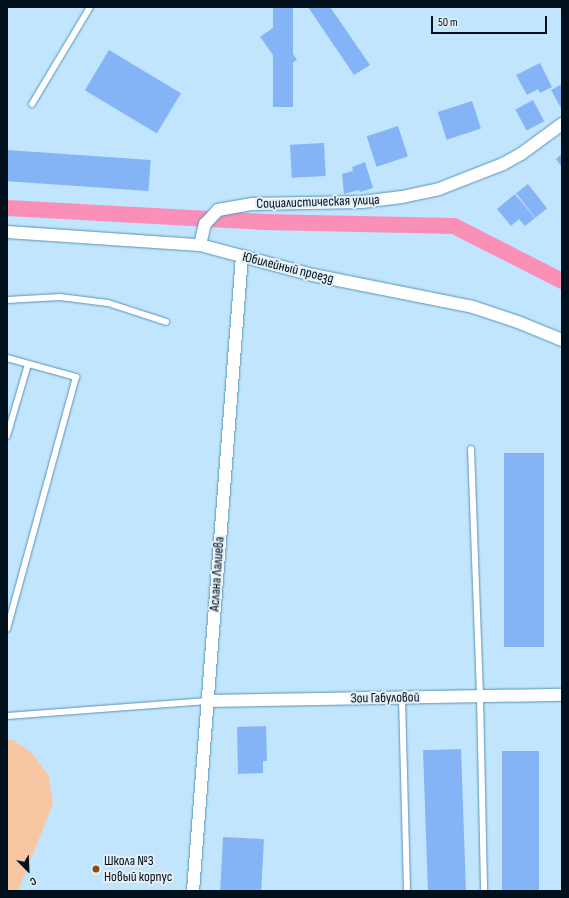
<!DOCTYPE html>
<html>
<head>
<meta charset="utf-8">
<style>
  body { margin:0 }
  #map { position:relative; width:569px; height:898px; overflow:hidden; background:#c1e5fd; font-family:"Sofia Sans Condensed",sans-serif }
  div>[style] { position:absolute }
  [style*='--x'] { left:calc(var(--x)*1px); top:calc(var(--y)*1px); width:calc(var(--w)*1px); rotate:calc(var(--a)*1deg) }
  .green>* { inset:0; background:#f7c7a4 }
  .canal>* { height:16px; margin:-8px; padding:0 8px; transform-origin:8px; border-radius:8px; background:#fa90b8 }
  .building>* { inset:0; background:#84b4f5; transform-origin:0 0 }
  .roads { filter:drop-shadow(0 0 1px #5793b7) drop-shadow(0 0 1px #5793b7) }
  .lane>* { height:6px; margin:-3px; padding:0 3px; transform-origin:3px; border-radius:3px; background:#fff }
  .street>* { height:12px; margin:-6px; padding:0 6px; transform-origin:6px; border-radius:6px; background:#fff }
  .dots>* { width:11px; height:11px; translate:-50% -50%; box-sizing:border-box; border:2px solid #e3eef6; border-radius:50% }
  span { translate:-50% -50%; white-space:nowrap; text-align:center; line-height:1.15; -webkit-text-stroke:4px #e3eef6; paint-order:stroke }
  .street-label { font-size:14px; color:#00101d }
  .poi-label { font-size:14px; color:#00101d }
  .left { translate:0 -50%; text-align:left }
  .frame { position:absolute; inset:0; border:8px solid #00101d; pointer-events:none }
  .north { position:absolute; left:8px; top:850px; width:40px; height:40px; -webkit-text-stroke:3px #e3eef6; paint-order:stroke; rotate:156deg; font-size:11px; font-weight:700; line-height:16px; text-align:center; color:#00101d }
  .north::after { content:''; display:block; margin:auto; width:14px; height:18px; background:#00101d; clip-path:polygon(50% 0,100% 100%,50% 72%,0 100%) }
  .scale { position:absolute; left:431px; top:16px; width:116px; height:18px; box-sizing:border-box; border:2px solid #00101d; border-top:0; padding-left:5px; font-size:12px; line-height:14px; white-space:nowrap; color:#00101d; -webkit-text-stroke:3px #e3eef6; paint-order:stroke }
</style>
</head>
<body>
<div id="map">
  <div class="green">
    <div style="clip-path:polygon(7px 740px,13px 740px,32px 753px,49px 776px,53px 804px,18px 891px,7px 891px)"></div>
  </div>
  <div class="canal">
    <div style="--x:7;--y:208;--w:258;--a:3.1"></div>
    <div style="--x:265;--y:222;--w:189;--a:1.2"></div>
    <div style="--x:454;--y:226;--w:121;--a:27"></div>
  </div>
  <div class="building">
    <div style="left:273px;top:7px;width:20px;height:100px"></div>
    <div style="clip-path:polygon(308px 7px,330px 7px,370px 65px,354px 75px)"></div>
    <div style="left:274px;top:27px;width:40px;height:17px;rotate:55deg"></div>
    <div style="left:109px;top:50px;width:84px;height:47px;rotate:31deg"></div>
    <div style="clip-path:polygon(540px 63px,552px 87px,540px 93px,538px 89px,527px 95px,516px 75px)"></div>
    <div style="clip-path:polygon(562px 84px,562px 110px,551px 90px)"></div>
    <div style="left:533px;top:100px;width:24px;height:20px;rotate:62deg"></div>
    <div style="left:472px;top:101px;width:29px;height:36px;rotate:72deg"></div>
    <div style="left:398px;top:126px;width:32px;height:33px;rotate:72deg"></div>
    <div style="left:324px;top:143px;width:33px;height:34px;rotate:87deg"></div>
    <div style="left:7px;top:150px;width:144px;height:31px;rotate:4deg"></div>
    <div style="clip-path:polygon(562px 154px,562px 167px,556px 159px)"></div>
    <div style="clip-path:polygon(365px 162px,373px 188px,360px 192px,359px 190px,344px 194px,342px 174px,353px 171px,352px 167px)"></div>
    <div style="left:528px;top:184px;width:31px;height:15px;rotate:52deg"></div>
    <div style="clip-path:polygon(515px 194px,535px 218px,525px 226px,519px 219px,511px 226px,497px 209px)"></div>
    <div style="left:504px;top:453px;width:40px;height:194px"></div>
    <div style="clip-path:polygon(266px 726px,267px 761px,263px 761px,263px 773px,238px 774px,237px 727px)"></div>
    <div style="left:461px;top:749px;width:142px;height:38px;rotate:88deg"></div>
    <div style="left:502px;top:751px;width:37px;height:140px"></div>
    <div style="left:223px;top:837px;width:41px;height:54px;rotate:3deg"></div>
  </div>
  <div class="roads">
    <div class="lane">
      <div style="--x:32;--y:104;--w:113;--a:-59.1"></div>
      <div style="--x:7;--y:300;--w:53;--a:-3.2"></div>
      <div style="--x:60;--y:297;--w:48;--a:7.1"></div>
      <div style="--x:108;--y:303;--w:61;--a:18.1"></div>
      <div style="--x:7;--y:358;--w:72;--a:15.4"></div>
      <div style="--x:76;--y:377;--w:261;--a:105.3"></div>
      <div style="--x:7;--y:436;--w:75;--a:-73.7"></div>
      <div style="--x:471;--y:449;--w:248;--a:87.9"></div>
      <div style="--x:480;--y:697;--w:194;--a:88.8"></div>
      <div style="--x:402;--y:698;--w:193;--a:88.5"></div>
      <div style="--x:7;--y:716;--w:201;--a:-4.3"></div>
    </div>
    <div class="street">
      <div style="--x:7;--y:232;--w:193;--a:3.9"></div>
      <div style="--x:200;--y:245;--w:117;--a:14.9"></div>
      <div style="--x:313;--y:275;--w:163;--a:11.3"></div>
      <div style="--x:473;--y:307;--w:47;--a:18.4"></div>
      <div style="--x:518;--y:322;--w:48;--a:22.2"></div>
      <div style="--x:200;--y:245;--w:22;--a:-77"></div>
      <div style="--x:205;--y:224;--w:19;--a:-47"></div>
      <div style="--x:218;--y:210;--w:35;--a:-10"></div>
      <div style="--x:252;--y:204;--w:110;--a:-1"></div>
      <div style="--x:362;--y:202;--w:40;--a:-7.1"></div>
      <div style="--x:402;--y:197;--w:38;--a:-12"></div>
      <div style="--x:439;--y:189;--w:69;--a:-21.3"></div>
      <div style="--x:503;--y:164;--w:21;--a:-29"></div>
      <div style="--x:521;--y:154;--w:51;--a:-36.2"></div>
      <div style="--x:207;--y:701;--w:355;--a:-1"></div>
      <div style="--x:193;--y:891;--w:637;--a:-85.59"></div>
    </div>
  </div>
  <div class="dots">
    <div style="left:96px;top:869px;background:#8c4d14"></div>
  </div>
  <div class="street-label">
    <span style="left:318px;top:202px;rotate:-2deg">Социалистическая улица</span>
    <span style="left:288px;top:268px;rotate:14deg">Юбилейный проезд</span>
    <span style="left:217px;top:574px;rotate:-86deg">Аслана Лалиева</span>
    <span style="left:385px;top:698px;rotate:-1deg">Зои Габуловой</span>
  </div>
  <div class="poi-label">
    <span class="left" style="left:104px;top:869px">Школа №3<br>Новый корпус</span>
  </div>
  <div class="frame"></div>
  <div class="north">С</div>
  <div class="scale">50 m</div>
</div>
</body>
</html>
